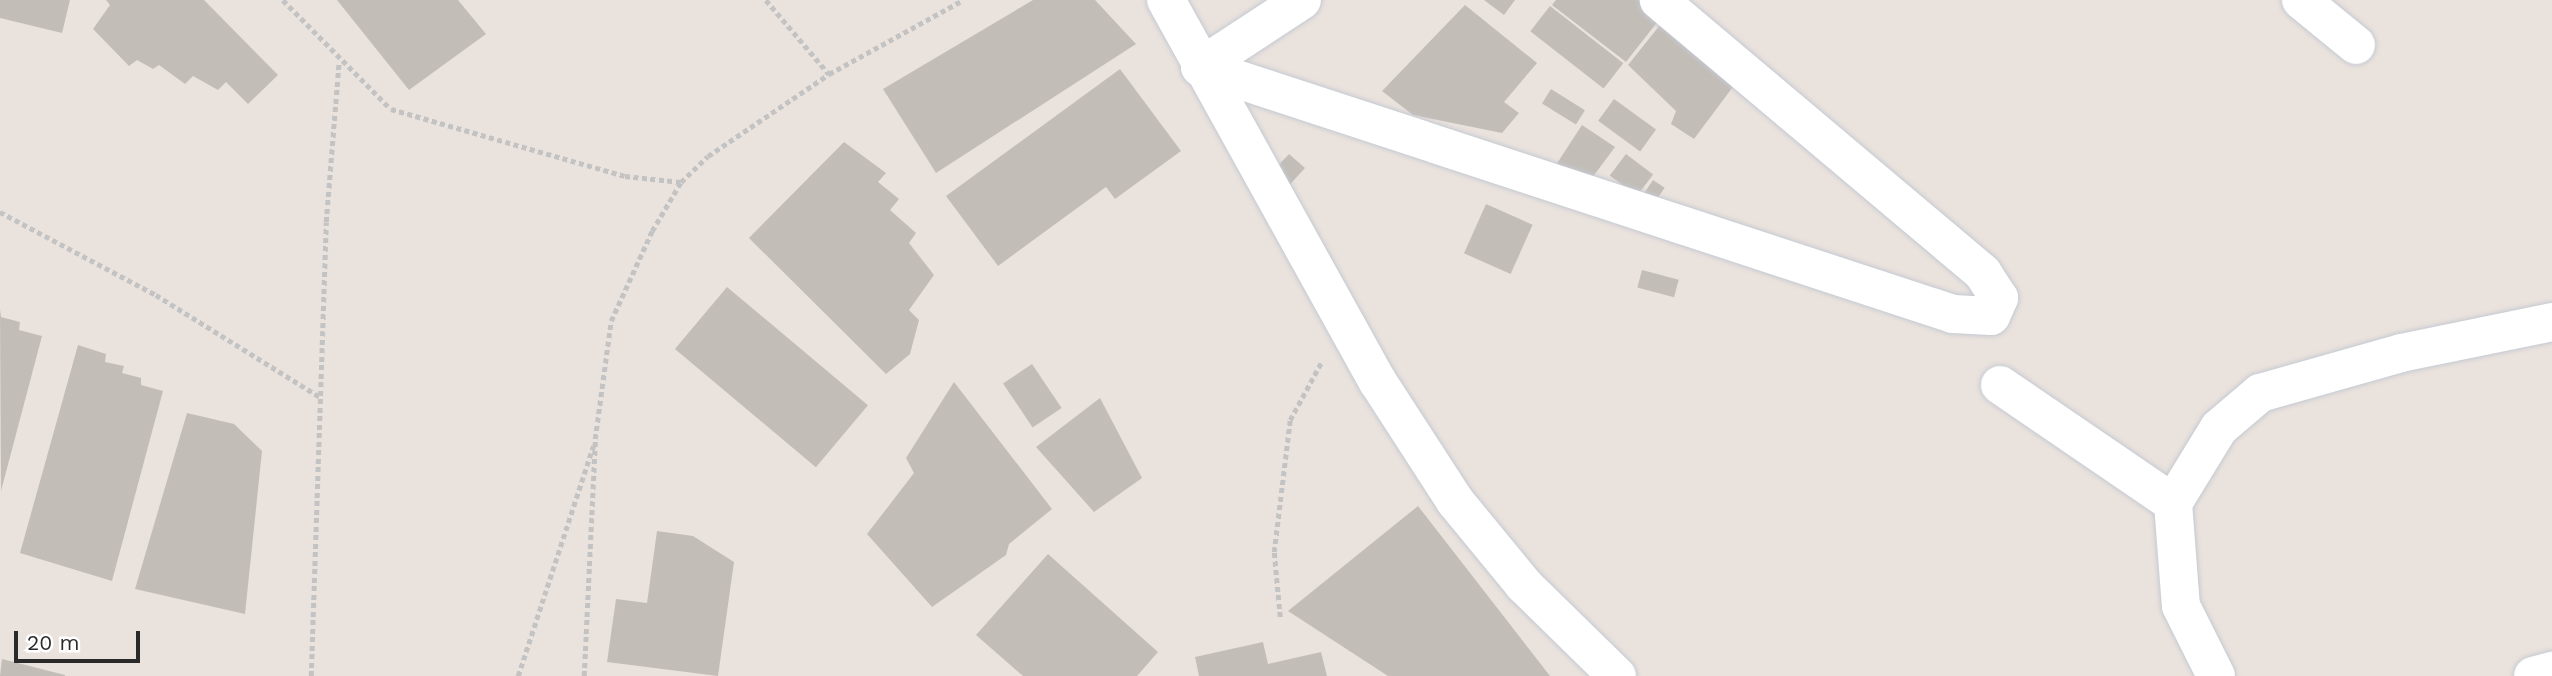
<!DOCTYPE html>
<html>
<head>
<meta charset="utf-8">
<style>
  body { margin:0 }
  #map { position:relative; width:2552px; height:676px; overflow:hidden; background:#eae2dd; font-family:"Work Sans",sans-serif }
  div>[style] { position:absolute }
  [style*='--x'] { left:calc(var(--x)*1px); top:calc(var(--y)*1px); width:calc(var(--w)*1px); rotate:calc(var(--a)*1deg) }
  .building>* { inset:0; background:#c3bdb8; transform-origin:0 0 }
  .path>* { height:4.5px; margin-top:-2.25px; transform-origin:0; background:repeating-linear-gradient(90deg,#c3c3c3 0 5px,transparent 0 8.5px) }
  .roads { filter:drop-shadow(0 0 2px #c5cad2) drop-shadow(0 0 2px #c5cad2) }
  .minor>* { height:38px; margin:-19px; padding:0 19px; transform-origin:19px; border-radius:19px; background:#fff }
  span { translate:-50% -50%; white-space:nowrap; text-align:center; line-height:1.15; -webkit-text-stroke:6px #fff; paint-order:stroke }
  .scale { position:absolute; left:14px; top:631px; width:126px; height:32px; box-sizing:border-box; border:4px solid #2a2a2a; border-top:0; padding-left:9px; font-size:21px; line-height:24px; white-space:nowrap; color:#2a2a2a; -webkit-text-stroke:5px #fff; paint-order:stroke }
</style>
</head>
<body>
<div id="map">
  <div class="building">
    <div style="clip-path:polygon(0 0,70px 0,62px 33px,0 18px)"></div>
    <div style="clip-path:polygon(106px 0,204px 0,278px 75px,248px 104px,226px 82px,218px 90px,193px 76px,185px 84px,159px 65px,153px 69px,137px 60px,129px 66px,93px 29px,110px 5px)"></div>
    <div style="clip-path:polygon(337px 0,458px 0,486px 34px,409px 90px)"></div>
    <div style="clip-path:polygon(1033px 0,1095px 0,1136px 44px,936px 173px,883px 89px)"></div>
    <div style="clip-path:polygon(1484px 0,1515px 0,1504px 15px)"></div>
    <div style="clip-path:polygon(1556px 0,1642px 0,1662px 16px,1626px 62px,1552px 5px)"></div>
    <div style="clip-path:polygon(1465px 5px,1537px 63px,1504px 102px,1519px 113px,1502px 133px,1413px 115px,1382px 91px)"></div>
    <div style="left:1550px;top:6px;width:93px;height:32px;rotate:38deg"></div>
    <div style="clip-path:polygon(1664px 20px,1741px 76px,1694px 139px,1671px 124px,1676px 111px,1628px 65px)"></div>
    <div style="clip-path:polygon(1120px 69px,1181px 151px,1115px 199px,1106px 187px,998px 266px,946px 196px)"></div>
    <div style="left:1551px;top:89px;width:40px;height:17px;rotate:32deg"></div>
    <div style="left:1614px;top:99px;width:52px;height:27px;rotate:36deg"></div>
    <div style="clip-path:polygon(1582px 125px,1615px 147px,1589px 182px,1554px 168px)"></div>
    <div style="clip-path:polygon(844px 142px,886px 173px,878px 182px,899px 199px,890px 210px,916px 233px,909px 243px,934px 275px,909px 310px,919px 320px,910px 354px,886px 374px,749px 238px)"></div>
    <div style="clip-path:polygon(1289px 154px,1305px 168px,1283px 192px,1271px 173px)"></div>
    <div style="left:1626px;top:154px;width:34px;height:27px;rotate:37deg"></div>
    <div style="left:1653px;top:180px;width:14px;height:21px;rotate:34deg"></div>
    <div style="left:1486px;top:204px;width:51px;height:54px;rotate:24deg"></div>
    <div style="left:1642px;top:270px;width:38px;height:18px;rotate:15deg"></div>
    <div style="left:727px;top:287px;width:184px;height:81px;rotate:40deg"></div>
    <div style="clip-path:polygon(0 309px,1px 317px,20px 322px,19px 330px,42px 336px,1px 491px)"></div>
    <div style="clip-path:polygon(78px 345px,106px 354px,105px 362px,124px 366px,122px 373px,141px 378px,141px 385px,163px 391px,112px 581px,20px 553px)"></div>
    <div style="left:1032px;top:364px;width:53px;height:35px;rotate:56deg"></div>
    <div style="clip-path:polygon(954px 382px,1052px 509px,1009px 544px,1006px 555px,932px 607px,867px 534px,914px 473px,906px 458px)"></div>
    <div style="clip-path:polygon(1100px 398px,1142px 478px,1094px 512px,1036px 447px)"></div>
    <div style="clip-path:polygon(187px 413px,234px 424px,262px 451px,245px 614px,135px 589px)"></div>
    <div style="clip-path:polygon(1418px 506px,1550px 676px,1388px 676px,1288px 611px)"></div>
    <div style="clip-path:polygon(657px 531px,693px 536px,734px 562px,718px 676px,607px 662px,616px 599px,647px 603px)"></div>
    <div style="clip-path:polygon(1048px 554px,1158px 652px,1137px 676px,1023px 676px,976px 635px)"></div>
    <div style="clip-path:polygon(1263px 642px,1268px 664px,1321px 652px,1327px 676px,1199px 676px,1195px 657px)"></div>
    <div style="clip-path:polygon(2px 659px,65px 675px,65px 676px,0 676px)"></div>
  </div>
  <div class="path">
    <div style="--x:283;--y:0;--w:153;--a:45.3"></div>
    <div style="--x:391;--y:109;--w:243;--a:16"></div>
    <div style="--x:625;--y:176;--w:56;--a:6.1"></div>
    <div style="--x:766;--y:0;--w:97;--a:49.6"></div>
    <div style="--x:0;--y:212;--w:177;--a:28"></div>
    <div style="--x:156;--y:295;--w:193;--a:31.9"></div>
    <div style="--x:1280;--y:617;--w:65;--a:-95.3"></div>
    <div style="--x:1274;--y:552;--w:133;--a:-83.1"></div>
    <div style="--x:1290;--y:420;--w:65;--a:-61.5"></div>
    <div style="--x:311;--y:676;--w:454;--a:-88.1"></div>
    <div style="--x:326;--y:222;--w:161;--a:-85.4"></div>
    <div style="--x:518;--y:676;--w:242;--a:-71.9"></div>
    <div style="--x:584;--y:676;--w:237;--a:-87.3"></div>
    <div style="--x:595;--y:439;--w:119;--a:-82.3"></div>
    <div style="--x:611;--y:321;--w:99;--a:-65.5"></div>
    <div style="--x:652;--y:231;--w:57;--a:-59.4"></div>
    <div style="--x:681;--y:182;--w:37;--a:-44"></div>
    <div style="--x:708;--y:156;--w:146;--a:-34.1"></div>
    <div style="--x:829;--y:74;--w:153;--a:-28.9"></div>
  </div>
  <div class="roads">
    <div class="minor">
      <div style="--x:1166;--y:0;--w:437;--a:61"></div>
      <div style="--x:1378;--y:382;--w:142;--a:57.1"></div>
      <div style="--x:1455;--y:501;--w:109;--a:50.6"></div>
      <div style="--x:1524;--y:585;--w:130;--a:44.4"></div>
      <div style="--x:2301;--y:0;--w:71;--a:39.3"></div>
      <div style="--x:1200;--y:67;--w:792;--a:18.16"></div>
      <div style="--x:1953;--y:314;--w:38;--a:3"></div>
      <div style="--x:1991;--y:316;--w:20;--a:-66"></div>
      <div style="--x:1999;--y:298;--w:30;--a:-123"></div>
      <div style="--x:1983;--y:273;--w:424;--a:-139.9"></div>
      <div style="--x:1200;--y:67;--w:122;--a:-33.3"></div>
      <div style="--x:2000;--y:385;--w:209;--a:34.3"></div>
      <div style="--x:2173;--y:503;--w:103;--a:85.6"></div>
      <div style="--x:2181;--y:606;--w:78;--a:63.4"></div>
      <div style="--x:2173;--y:503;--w:88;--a:-58.5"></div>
      <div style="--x:2219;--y:428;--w:54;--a:-40.5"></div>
      <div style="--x:2260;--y:393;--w:147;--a:-15.8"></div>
      <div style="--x:2401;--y:353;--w:154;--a:-11.6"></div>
      <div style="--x:2533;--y:676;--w:20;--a:-15"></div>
    </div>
  </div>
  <div class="scale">20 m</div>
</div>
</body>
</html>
